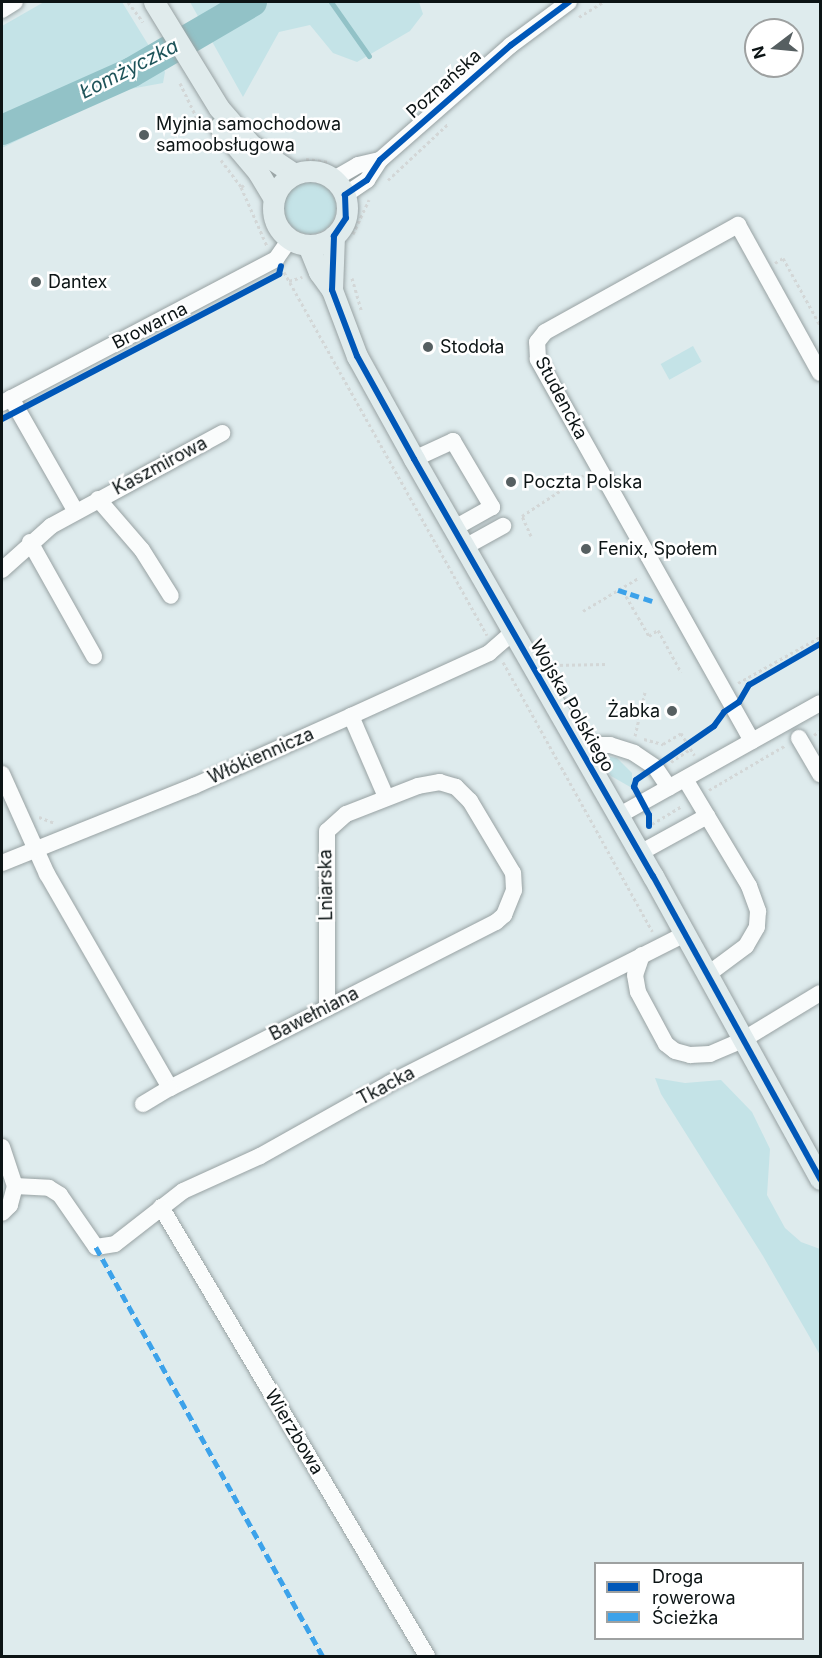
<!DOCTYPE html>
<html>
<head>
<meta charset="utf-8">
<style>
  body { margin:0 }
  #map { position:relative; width:822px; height:1658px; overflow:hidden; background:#deebed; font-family:Inter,sans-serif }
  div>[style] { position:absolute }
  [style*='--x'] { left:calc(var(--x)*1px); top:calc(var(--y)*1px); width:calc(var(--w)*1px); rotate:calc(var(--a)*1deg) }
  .green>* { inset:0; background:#c4e3e7; transform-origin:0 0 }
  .round { border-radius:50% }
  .stream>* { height:5px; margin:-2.5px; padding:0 2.5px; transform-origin:2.5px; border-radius:2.5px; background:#92c2c7 }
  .river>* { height:30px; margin:-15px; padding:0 15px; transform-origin:15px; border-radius:15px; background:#92c2c7 }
  .path>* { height:3px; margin-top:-1.5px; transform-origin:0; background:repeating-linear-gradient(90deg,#d3d7d7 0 3px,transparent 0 6px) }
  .roads { filter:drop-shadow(0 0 2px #98a2a3) drop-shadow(0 0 2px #98a2a3) }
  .minor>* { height:16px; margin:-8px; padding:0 8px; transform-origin:8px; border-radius:8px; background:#fafcfc }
  .major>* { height:21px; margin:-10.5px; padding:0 10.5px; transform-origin:10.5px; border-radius:10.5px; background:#e0ebec }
  .major>.ring { margin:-10.5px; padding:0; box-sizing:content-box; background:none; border:21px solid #e0ebec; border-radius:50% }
  .quiet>* { height:4.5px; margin-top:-2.25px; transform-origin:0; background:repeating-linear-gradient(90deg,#3ca2ea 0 9px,transparent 0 13.5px) }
  .cycleway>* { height:6px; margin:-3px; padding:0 3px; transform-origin:3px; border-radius:3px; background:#0057b8 }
  .dots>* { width:16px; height:16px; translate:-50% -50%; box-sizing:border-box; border:3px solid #fff; border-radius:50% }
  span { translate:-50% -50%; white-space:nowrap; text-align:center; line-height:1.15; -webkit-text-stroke:5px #fff; paint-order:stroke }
  .street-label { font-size:18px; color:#0c1415 }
  .poi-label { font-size:18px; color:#0c1415 }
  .left { translate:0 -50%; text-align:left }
  .right { translate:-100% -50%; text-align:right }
  .water-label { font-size:20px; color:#1d5359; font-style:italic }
  .frame { position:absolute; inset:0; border:3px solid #0c1415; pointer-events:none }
  .legend { position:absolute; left:594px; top:1562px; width:210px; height:78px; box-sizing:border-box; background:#fff; border:2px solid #9ea1a1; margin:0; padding:8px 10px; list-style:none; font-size:18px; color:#0c1415 }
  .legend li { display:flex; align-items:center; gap:12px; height:30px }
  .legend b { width:30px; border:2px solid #9ea1a1 }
  .north { position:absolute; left:744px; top:18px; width:60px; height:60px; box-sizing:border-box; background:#fff; border:2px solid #9ea1a1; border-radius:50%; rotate:254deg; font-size:16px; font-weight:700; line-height:24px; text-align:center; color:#0c1415 }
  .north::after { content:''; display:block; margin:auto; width:21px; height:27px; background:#565f61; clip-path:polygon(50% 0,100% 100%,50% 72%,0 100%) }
</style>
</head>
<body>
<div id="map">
  <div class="green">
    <div style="clip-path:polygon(44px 2px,122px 2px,165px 72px,163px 83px,119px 91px,2px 148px,2px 26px)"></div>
    <div style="clip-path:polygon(190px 2px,419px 2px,423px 14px,410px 31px,357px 62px,333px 53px,310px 25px,279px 32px,243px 97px)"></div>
    <div class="round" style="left:284px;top:182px;width:52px;height:52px"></div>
    <div style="left:693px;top:346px;width:18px;height:37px;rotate:61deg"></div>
    <div style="clip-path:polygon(606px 756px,617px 758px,632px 773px,632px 788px,611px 776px,603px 763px)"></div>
    <div style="clip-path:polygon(655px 1078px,685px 1083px,721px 1080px,752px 1112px,770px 1149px,767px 1195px,785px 1228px,801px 1242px,820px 1249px,820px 1355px,763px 1256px,661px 1094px)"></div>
  </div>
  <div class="stream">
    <div style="--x:331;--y:2;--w:66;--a:54.9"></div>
  </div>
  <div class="river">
    <div style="--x:2;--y:130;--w:142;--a:-24"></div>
    <div style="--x:132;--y:72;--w:139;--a:-30.3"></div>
  </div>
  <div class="path">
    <div style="--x:128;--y:2;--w:25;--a:53"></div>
    <div style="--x:579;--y:17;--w:28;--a:-32"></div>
    <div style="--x:180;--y:83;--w:51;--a:64.4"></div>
    <div style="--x:306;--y:159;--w:24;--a:7"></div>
    <div style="--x:221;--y:160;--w:34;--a:53"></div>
    <div style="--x:388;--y:180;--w:83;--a:-43.1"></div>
    <div style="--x:244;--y:185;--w:4;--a:146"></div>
    <div style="--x:241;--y:187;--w:64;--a:66.2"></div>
    <div style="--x:353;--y:234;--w:38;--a:-65"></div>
    <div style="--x:775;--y:263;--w:9;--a:-32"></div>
    <div style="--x:783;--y:258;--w:77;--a:61.1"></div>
    <div style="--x:284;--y:272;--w:416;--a:60.8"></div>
    <div style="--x:352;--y:278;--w:35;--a:74"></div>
    <div style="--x:289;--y:281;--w:14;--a:-17"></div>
    <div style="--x:531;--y:536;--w:22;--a:-114"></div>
    <div style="--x:522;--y:516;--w:74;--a:-33.5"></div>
    <div style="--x:623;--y:591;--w:52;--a:60"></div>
    <div style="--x:649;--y:636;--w:11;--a:-34"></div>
    <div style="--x:658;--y:630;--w:48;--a:61.3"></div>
    <div style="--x:583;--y:611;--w:66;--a:-30.8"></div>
    <div style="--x:503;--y:662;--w:308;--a:61"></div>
    <div style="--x:554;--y:665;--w:52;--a:-1.1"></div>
    <div style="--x:738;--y:683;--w:94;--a:-29.3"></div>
    <div style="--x:814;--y:735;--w:7;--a:-34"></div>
    <div style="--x:635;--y:736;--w:45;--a:-77.2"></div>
    <div style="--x:644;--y:739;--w:20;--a:15"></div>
    <div style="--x:663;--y:744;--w:21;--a:-31"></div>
    <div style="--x:681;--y:733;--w:26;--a:59"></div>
    <div style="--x:671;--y:762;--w:23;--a:-34"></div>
    <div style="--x:709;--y:790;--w:89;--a:-30.3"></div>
    <div style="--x:39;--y:817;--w:17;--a:21"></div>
    <div style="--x:647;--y:827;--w:41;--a:-31"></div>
  </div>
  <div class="roads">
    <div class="minor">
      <div style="--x:2;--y:10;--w:15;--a:-32"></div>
      <div style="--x:334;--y:179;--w:28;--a:-30"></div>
      <div style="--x:358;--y:165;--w:23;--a:-13"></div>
      <div style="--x:345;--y:195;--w:27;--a:-34"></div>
      <div style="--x:367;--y:180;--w:24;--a:-57"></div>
      <div style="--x:380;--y:160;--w:174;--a:-41.3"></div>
      <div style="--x:511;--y:45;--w:72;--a:-36.6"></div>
      <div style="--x:11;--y:398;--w:131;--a:60.3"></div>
      <div style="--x:2;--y:403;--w:310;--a:-27.7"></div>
      <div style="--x:276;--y:259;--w:24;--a:-55"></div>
      <div style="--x:414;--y:459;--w:43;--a:-24.8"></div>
      <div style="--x:453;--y:441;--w:77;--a:59.4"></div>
      <div style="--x:492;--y:507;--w:45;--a:150.6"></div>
      <div style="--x:98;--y:499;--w:67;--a:49.2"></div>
      <div style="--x:142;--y:550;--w:54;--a:57.8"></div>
      <div style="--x:30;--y:542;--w:131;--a:60.7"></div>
      <div style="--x:463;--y:548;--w:46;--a:-28.8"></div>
      <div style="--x:2;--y:570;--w:66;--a:-41.9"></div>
      <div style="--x:51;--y:526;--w:195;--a:-28.5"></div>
      <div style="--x:351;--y:716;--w:88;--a:66.6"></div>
      <div style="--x:799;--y:738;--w:42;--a:59.7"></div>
      <div style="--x:752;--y:741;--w:438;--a:-119.3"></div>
      <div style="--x:538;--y:359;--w:17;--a:-93"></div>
      <div style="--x:537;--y:342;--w:13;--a:-51"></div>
      <div style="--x:545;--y:332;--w:221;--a:-29"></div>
      <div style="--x:738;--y:225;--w:169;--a:61"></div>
      <div style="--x:577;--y:745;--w:33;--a:0"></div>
      <div style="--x:610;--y:745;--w:25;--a:18"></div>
      <div style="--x:634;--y:753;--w:25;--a:34"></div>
      <div style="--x:655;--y:767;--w:25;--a:56"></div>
      <div style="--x:2;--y:774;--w:110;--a:65.8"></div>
      <div style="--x:47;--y:874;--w:247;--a:60.1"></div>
      <div style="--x:170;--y:1088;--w:366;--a:-27"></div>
      <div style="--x:496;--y:922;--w:11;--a:-41"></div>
      <div style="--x:504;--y:915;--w:27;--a:-68"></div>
      <div style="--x:514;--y:890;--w:17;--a:-93"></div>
      <div style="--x:513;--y:873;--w:84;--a:-120.8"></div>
      <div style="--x:470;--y:801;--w:20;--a:-135"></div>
      <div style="--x:456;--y:787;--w:17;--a:-163"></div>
      <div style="--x:440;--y:782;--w:22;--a:170"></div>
      <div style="--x:418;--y:786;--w:77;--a:158.7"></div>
      <div style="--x:346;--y:814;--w:25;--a:138"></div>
      <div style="--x:327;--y:831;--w:177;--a:90"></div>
      <div style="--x:685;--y:779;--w:125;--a:59.1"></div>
      <div style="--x:749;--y:886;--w:27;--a:70"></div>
      <div style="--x:758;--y:911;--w:16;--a:94"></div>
      <div style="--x:757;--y:927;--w:22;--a:120"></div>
      <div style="--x:746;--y:946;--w:49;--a:143.4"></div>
      <div style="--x:618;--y:816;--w:231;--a:-29.2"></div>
      <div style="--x:638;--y:854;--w:79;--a:-28.8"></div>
      <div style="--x:2;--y:863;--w:207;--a:-21.9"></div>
      <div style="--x:194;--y:786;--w:172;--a:-24"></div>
      <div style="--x:351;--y:716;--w:152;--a:-24.5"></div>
      <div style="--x:489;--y:653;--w:30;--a:-41"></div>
      <div style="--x:642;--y:955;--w:21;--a:109"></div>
      <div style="--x:635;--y:975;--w:17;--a:80"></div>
      <div style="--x:638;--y:992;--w:59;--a:61.7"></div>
      <div style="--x:666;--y:1044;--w:11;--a:38"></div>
      <div style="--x:675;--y:1051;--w:16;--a:15"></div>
      <div style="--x:690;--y:1055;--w:20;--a:-3"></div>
      <div style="--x:710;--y:1054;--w:34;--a:-23"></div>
      <div style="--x:741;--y:1041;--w:92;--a:-31.3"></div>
      <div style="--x:143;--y:1104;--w:31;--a:-31"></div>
      <div style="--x:2;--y:1147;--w:41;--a:71.6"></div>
      <div style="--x:15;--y:1186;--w:20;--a:105"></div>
      <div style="--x:10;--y:1205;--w:11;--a:135"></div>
      <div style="--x:15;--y:1186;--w:34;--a:3"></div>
      <div style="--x:49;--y:1188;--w:13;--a:32"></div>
      <div style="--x:60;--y:1195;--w:63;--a:55.3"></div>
      <div style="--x:96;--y:1247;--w:19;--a:-9"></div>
      <div style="--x:115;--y:1244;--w:86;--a:-37.9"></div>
      <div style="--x:183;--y:1191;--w:85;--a:-24.4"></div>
      <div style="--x:260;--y:1156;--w:149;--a:-29.3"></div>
      <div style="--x:390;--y:1083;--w:330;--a:-26.8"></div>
      <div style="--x:161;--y:1207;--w:522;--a:59.36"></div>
    </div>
    <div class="major">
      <div style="--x:154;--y:2;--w:124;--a:58.5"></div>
      <div style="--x:219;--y:108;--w:49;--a:49.1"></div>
      <div style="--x:251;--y:145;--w:52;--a:34"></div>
      <div style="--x:220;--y:127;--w:59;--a:49.8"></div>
      <div style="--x:258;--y:172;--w:31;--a:59"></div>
      <div class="ring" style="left:273px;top:171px;width:53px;height:53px"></div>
      <div style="--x:308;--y:245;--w:29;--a:68"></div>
      <div style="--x:319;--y:272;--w:22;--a:54"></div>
      <div style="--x:332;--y:290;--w:71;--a:69.3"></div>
      <div style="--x:357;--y:356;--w:118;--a:61"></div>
      <div style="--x:414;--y:459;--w:481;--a:60.2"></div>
      <div style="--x:653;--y:876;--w:346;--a:61.1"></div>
      <div style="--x:332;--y:290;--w:54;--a:-87.9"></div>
    </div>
  </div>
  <div class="quiet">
    <div style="--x:618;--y:590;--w:38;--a:18"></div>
    <div style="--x:96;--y:1247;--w:468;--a:61"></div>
  </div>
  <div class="cycleway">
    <div style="--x:569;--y:2;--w:72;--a:143.4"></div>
    <div style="--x:511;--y:45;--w:174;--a:138.7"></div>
    <div style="--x:380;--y:160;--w:24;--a:123"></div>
    <div style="--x:367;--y:180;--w:27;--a:146"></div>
    <div style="--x:345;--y:195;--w:23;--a:88"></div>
    <div style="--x:346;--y:218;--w:22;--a:124"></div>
    <div style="--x:334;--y:236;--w:54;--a:92.1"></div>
    <div style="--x:332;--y:290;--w:71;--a:69.3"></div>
    <div style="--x:357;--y:356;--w:118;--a:61"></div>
    <div style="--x:414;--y:459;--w:481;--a:60.2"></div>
    <div style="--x:653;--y:876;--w:346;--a:61.1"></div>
    <div style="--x:2;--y:419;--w:313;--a:-27.6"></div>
    <div style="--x:279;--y:274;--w:8;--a:-76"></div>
    <div style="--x:649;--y:826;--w:11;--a:-90"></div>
    <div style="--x:649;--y:815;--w:32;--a:-118"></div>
    <div style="--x:634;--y:787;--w:7;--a:-74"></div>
    <div style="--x:636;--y:780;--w:95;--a:-34.7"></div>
    <div style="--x:714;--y:726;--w:17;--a:-54"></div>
    <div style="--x:724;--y:712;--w:18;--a:-34"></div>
    <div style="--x:739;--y:702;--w:20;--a:-60"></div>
    <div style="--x:749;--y:685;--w:82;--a:-30"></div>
  </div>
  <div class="dots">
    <div style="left:144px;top:135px;background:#565f61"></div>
    <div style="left:36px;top:282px;background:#565f61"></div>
    <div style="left:428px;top:347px;background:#565f61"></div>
    <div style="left:511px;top:482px;background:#565f61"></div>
    <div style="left:586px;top:549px;background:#565f61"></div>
    <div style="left:672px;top:711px;background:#565f61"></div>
  </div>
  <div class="street-label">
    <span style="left:444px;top:84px;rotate:-42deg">Poznańska</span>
    <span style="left:150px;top:326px;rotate:-27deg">Browarna</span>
    <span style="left:561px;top:398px;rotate:62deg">Studencka</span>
    <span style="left:160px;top:466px;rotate:-28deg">Kaszmirowa</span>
    <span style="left:572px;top:706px;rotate:60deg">Wojska Polskiego</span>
    <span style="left:261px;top:756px;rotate:-24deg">Włókiennicza</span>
    <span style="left:326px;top:885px;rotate:-91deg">Lniarska</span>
    <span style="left:314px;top:1014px;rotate:-27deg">Bawełniana</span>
    <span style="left:386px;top:1086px;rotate:-28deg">Tkacka</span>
    <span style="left:294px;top:1432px;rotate:59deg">Wierzbowa</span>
  </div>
  <div class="poi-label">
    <span class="left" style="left:156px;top:135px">Myjnia samochodowa<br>samoobsługowa</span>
    <span class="left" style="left:48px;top:282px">Dantex</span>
    <span class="left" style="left:440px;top:347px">Stodoła</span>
    <span class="left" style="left:523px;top:482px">Poczta Polska</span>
    <span class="left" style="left:598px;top:549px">Fenix, Społem</span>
    <span class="right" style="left:660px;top:711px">Żabka</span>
  </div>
  <div class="water-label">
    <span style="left:129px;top:69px;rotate:-27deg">Łomżyczka</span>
  </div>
  <div class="frame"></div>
  <ul class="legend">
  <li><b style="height:8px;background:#0057b8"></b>Droga rowerowa</li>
  <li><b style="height:8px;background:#3ca2ea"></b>Ścieżka</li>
  </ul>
  <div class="north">N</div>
</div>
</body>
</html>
